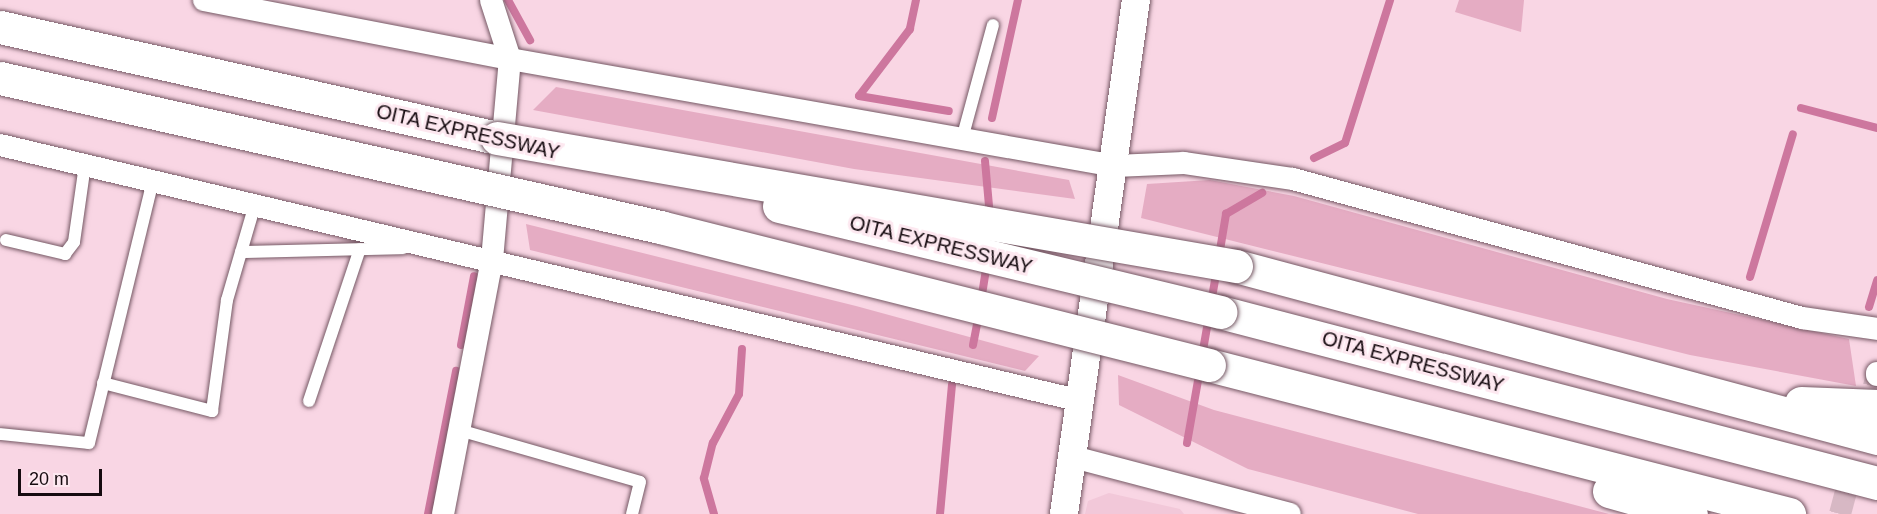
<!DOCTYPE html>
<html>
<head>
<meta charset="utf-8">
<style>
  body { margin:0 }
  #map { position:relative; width:1877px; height:514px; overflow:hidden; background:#f9d6e4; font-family:Arial,sans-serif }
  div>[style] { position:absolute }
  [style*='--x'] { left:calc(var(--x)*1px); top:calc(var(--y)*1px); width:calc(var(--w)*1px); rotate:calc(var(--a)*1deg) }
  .built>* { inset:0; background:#f2c8d9 }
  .green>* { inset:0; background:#e5acc3 }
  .stream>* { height:8px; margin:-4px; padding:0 4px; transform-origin:4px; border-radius:4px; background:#cd779e }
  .minor-tunnel>* { height:22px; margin-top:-11px; transform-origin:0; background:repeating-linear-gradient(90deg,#d7b8c4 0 22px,transparent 0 33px) }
  .roads { filter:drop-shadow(0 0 2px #755864) drop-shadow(0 0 2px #755864) }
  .service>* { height:12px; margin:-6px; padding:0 6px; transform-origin:6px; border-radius:6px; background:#fff }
  .minor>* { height:22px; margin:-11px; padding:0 11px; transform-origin:11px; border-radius:11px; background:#fff }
  .tertiary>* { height:28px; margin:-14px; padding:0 14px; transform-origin:14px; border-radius:14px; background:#fff }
  .motorway>* { height:33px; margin:-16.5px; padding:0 16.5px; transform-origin:16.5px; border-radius:16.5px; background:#fff }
  .bridges { filter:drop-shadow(0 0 2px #755864) drop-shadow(0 0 2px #755864) }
  .motorway-bridge>* { height:33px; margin:-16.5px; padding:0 16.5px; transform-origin:16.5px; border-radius:16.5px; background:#fff }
  span { translate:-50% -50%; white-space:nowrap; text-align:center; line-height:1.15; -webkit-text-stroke:6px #fde8f0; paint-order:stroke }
  .street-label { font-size:20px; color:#160b10 }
  .scale { position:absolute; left:18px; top:469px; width:84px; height:27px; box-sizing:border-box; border:3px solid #160b10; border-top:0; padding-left:8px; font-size:18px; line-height:21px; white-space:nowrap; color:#160b10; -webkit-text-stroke:4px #fde8f0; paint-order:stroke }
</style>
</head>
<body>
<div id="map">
  <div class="built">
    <div style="clip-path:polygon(1109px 493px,1180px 509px,1184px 514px,1085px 514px,1088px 501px)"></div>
  </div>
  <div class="green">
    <div style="clip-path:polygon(1459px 0,1524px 0,1521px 32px,1455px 12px)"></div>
    <div style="clip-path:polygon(556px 87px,1069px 180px,1075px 199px,854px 169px,533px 110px)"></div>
    <div style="clip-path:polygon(1210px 180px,1294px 196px,1667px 299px,1849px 339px,1856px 386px,1690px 355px,1141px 218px,1147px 184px)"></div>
    <div style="clip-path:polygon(526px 224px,856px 306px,1039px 356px,1025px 371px,530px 250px)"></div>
    <div style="clip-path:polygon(1118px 375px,1214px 410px,1609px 514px,1418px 514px,1248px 469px,1119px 405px)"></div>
  </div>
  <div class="stream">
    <div style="--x:508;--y:0;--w:46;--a:61.2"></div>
    <div style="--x:916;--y:0;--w:30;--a:102"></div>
    <div style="--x:910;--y:29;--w:84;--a:127.3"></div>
    <div style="--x:859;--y:96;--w:91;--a:9.5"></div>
    <div style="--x:1801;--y:108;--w:79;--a:14.7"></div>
    <div style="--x:992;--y:118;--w:121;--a:-77.6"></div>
    <div style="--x:1314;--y:158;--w:34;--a:-26"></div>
    <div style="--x:1345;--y:143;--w:150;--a:-72.5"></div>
    <div style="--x:985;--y:161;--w:56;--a:84.9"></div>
    <div style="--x:1219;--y:256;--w:43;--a:-80.5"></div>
    <div style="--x:1226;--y:214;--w:42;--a:-30.3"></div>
    <div style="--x:1750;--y:277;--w:149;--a:-73.3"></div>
    <div style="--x:981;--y:301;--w:38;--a:-81"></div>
    <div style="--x:1211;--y:303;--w:35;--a:-80"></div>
    <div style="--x:1869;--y:307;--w:28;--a:-73"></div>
    <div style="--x:461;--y:345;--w:70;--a:-79.3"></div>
    <div style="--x:973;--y:345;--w:33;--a:-79"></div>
    <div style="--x:1202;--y:356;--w:41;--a:-80.1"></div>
    <div style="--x:1187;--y:443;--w:75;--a:-80"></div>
    <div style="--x:428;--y:514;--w:146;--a:-78.9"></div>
    <div style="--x:714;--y:514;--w:37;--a:-106"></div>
    <div style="--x:704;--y:478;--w:36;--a:-76"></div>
    <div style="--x:713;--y:443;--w:55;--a:-62"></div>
    <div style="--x:739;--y:394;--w:45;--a:-86.2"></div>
    <div style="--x:940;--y:514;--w:130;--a:-84.7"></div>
  </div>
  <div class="minor-tunnel">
    <div style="--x:1840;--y:514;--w:144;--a:-75.1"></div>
  </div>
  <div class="roads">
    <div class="service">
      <div style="--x:962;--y:139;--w:118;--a:-74.8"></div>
      <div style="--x:6;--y:240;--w:61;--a:13.3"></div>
      <div style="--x:65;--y:254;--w:15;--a:-53"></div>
      <div style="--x:74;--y:242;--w:78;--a:-81.9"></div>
      <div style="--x:241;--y:252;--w:162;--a:-1.4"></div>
      <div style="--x:103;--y:383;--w:113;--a:14.4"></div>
      <div style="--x:212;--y:411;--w:112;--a:-82.3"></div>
      <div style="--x:227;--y:300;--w:100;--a:-73.7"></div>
      <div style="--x:309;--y:401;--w:160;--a:-71.5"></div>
      <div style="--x:459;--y:430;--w:188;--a:16"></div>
      <div style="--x:640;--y:482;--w:33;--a:104"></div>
      <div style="--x:0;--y:434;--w:89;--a:5.8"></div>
      <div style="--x:89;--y:443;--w:271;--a:-76.3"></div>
    </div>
    <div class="minor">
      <div style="--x:204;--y:0;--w:312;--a:10.9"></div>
      <div style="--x:510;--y:59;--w:614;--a:10.03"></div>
      <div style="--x:1115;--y:166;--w:69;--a:-2.5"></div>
      <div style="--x:1184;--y:163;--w:110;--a:8.4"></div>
      <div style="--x:1293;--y:179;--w:528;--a:15.27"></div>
      <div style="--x:1802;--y:318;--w:76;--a:8.3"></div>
      <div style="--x:0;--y:145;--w:1111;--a:13.32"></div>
      <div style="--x:1877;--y:375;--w:2;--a:-90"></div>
      <div style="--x:1073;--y:457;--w:224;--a:14.7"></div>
      <div style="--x:443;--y:514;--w:259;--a:-79.1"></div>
      <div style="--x:492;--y:260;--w:202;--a:-84.9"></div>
      <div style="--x:510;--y:59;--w:62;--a:-107.9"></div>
    </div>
    <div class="tertiary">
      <div style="--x:1064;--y:514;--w:519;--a:-82.03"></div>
    </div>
    <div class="motorway">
      <div style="--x:0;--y:27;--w:509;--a:12.59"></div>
      <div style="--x:1236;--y:266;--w:664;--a:15.02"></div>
      <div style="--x:1220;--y:312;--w:679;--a:14.59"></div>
      <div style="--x:1209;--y:365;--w:599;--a:14.41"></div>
      <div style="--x:1801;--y:403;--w:76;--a:2.3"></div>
      <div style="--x:1609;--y:491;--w:85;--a:15.7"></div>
    </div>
  </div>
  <div class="bridges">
    <div class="motorway-bridge">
      <div style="--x:0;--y:78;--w:677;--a:12.72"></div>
      <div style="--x:660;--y:227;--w:566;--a:14.11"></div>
      <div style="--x:497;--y:138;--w:750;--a:9.83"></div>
      <div style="--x:779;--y:206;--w:454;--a:13.5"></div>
    </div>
  </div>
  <div class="street-label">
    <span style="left:468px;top:132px;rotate:13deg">OITA EXPRESSWAY</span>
    <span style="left:941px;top:245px;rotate:14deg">OITA EXPRESSWAY</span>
    <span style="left:1413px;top:362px;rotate:15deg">OITA EXPRESSWAY</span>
  </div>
  <div class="scale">20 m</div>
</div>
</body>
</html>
